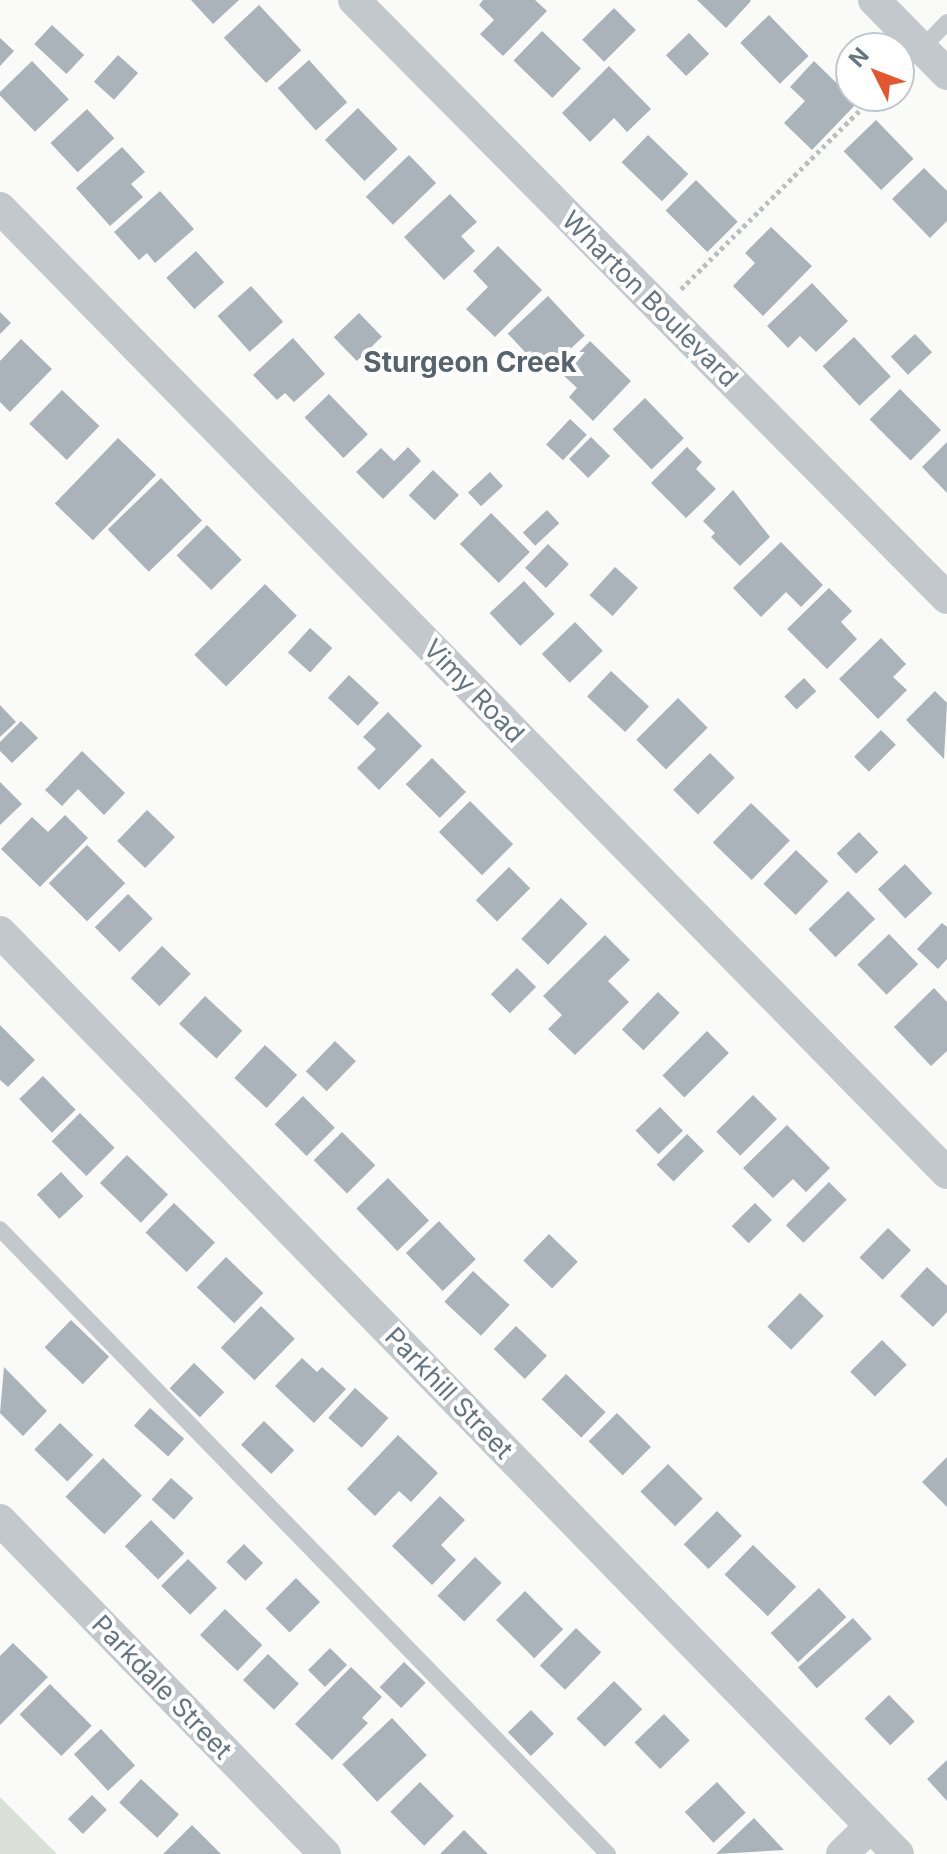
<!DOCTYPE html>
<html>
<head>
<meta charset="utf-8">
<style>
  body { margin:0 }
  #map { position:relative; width:947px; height:1854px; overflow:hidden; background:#fafaf8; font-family:Inter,sans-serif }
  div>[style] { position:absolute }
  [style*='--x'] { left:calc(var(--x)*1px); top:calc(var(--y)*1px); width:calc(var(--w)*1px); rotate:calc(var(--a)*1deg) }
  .green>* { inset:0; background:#dadfd7 }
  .building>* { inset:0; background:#aab3b9; transform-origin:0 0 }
  .path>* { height:5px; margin-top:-2.5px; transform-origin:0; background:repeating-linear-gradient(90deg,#bbbfc2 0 4px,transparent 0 8px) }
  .lane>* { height:16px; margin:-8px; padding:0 8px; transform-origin:8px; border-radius:8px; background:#c3c8cc }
  .street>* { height:32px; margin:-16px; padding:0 16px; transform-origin:16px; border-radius:16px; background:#c3c8cc }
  span { translate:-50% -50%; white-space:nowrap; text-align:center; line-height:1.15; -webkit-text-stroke:8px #fff; paint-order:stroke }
  .street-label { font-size:26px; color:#657683 }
  .neighbourhood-label { font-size:28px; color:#57646e; font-weight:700 }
  .north { position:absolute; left:835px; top:32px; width:80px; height:80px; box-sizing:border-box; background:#fff; border:2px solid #c1c8cd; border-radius:50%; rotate:312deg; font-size:22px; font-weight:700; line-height:32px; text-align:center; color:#657683 }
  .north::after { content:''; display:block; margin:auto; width:28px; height:36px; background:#e4572e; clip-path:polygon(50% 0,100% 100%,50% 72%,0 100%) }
</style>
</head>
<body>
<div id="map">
  <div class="green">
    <div style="clip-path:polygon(0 1797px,57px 1854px,0 1854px)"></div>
  </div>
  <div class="building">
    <div style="clip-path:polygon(191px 0,239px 0,213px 24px)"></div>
    <div style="clip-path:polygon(483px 0,535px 0,547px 11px,503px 56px,480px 34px,494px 20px,479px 5px)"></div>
    <div style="clip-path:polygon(697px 0,750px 0,751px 1px,726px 28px)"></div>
    <div style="left:259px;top:5px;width:62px;height:48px;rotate:47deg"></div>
    <div style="left:614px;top:8px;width:31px;height:45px;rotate:45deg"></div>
    <div style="left:769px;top:15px;width:57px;height:40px;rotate:46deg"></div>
    <div style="left:52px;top:25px;width:44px;height:26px;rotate:43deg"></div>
    <div style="left:542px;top:31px;width:54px;height:41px;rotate:44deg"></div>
    <div style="left:689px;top:33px;width:29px;height:32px;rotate:46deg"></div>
    <div style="clip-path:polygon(0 38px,14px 51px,0 66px)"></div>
    <div style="left:118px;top:55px;width:27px;height:36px;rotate:42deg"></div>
    <div style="left:309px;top:60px;width:57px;height:42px;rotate:48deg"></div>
    <div style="left:32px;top:61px;width:53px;height:47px;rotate:46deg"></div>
    <div style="clip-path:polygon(814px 61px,857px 103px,812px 150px,784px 123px,805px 101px,790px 87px)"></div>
    <div style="clip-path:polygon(609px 66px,651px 109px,627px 132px,614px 118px,590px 142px,562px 113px)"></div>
    <div style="left:358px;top:108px;width:57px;height:46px;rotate:46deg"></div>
    <div style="left:87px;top:109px;width:40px;height:50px;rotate:47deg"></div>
    <div style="left:876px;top:120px;width:54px;height:45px;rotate:46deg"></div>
    <div style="left:648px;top:135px;width:56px;height:38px;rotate:44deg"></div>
    <div style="clip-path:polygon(122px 147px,145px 172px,131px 184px,143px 197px,110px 226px,76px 188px)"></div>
    <div style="left:409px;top:155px;width:39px;height:60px;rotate:46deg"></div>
    <div style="clip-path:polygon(924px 168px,947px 191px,947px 221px,930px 238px,892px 199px)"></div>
    <div style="left:696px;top:180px;width:59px;height:43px;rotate:45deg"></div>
    <div style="clip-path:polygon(160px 191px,194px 229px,155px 263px,147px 253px,139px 260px,114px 232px)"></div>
    <div style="clip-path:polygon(450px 194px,477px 222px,461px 236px,475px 251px,444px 280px,404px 237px)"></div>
    <div style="clip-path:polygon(771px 227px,812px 266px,763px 316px,733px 286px,755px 263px,745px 253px)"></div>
    <div style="clip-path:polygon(498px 246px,542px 290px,495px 337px,466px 309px,488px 287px,473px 271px)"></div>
    <div style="left:196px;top:251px;width:42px;height:40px;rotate:48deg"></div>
    <div style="clip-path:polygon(812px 283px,848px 321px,816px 352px,800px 336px,788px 348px,767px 326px)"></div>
    <div style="left:251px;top:286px;width:48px;height:45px;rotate:48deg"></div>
    <div style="left:548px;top:296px;width:54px;height:55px;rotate:47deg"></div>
    <div style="clip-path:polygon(0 312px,11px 323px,0 334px)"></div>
    <div style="left:359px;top:313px;width:33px;height:35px;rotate:46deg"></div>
    <div style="left:915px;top:334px;width:25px;height:33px;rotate:47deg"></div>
    <div style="left:854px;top:337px;width:54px;height:43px;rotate:47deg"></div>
    <div style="clip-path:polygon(293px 338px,325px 374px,294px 402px,285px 393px,277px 400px,253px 375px)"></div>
    <div style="clip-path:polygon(21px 339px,52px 369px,10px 412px,0 402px,0 361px)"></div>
    <div style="clip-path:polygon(590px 341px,631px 381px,593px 421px,569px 397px,577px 388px,560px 372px)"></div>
    <div style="left:900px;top:389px;width:58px;height:43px;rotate:45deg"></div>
    <div style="left:62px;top:390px;width:52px;height:47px;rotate:44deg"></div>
    <div style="left:329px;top:394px;width:56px;height:34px;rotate:46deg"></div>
    <div style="left:645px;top:398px;width:56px;height:45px;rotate:46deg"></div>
    <div style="left:570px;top:419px;width:23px;height:35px;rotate:43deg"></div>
    <div style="left:591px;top:437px;width:27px;height:31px;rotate:45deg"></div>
    <div style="left:118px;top:438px;width:53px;height:91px;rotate:44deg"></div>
    <div style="clip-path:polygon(947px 442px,947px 493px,922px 467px)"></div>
    <div style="clip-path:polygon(408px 447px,421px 461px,383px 499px,356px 472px,381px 448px,394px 461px)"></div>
    <div style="clip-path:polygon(687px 447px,702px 462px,696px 469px,716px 489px,686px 518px,651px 483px)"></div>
    <div style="left:433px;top:470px;width:36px;height:35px;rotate:44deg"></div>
    <div style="left:490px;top:472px;width:19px;height:30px;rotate:47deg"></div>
    <div style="left:161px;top:478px;width:59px;height:74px;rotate:46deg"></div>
    <div style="clip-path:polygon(733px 490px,770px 537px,740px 566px,711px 537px,715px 533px,703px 521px)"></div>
    <div style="left:547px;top:510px;width:18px;height:33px;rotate:47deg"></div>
    <div style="left:491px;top:513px;width:55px;height:44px;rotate:45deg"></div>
    <div style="left:207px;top:525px;width:49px;height:43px;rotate:45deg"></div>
    <div style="clip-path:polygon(781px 542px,823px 585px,801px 607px,786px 592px,761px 617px,733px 588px)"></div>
    <div style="left:548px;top:544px;width:29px;height:33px;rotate:44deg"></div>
    <div style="left:615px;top:567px;width:31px;height:38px;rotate:42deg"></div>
    <div style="left:524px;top:581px;width:45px;height:47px;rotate:47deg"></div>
    <div style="left:265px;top:584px;width:45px;height:100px;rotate:45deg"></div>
    <div style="clip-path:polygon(829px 588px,852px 611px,841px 622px,857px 639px,827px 669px,787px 629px)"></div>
    <div style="left:575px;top:622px;width:40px;height:46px;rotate:46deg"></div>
    <div style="left:310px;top:628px;width:30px;height:33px;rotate:42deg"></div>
    <div style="clip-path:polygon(881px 638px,906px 664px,893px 677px,907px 690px,878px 719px,839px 679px)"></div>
    <div style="left:611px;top:671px;width:52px;height:35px;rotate:43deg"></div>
    <div style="left:349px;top:675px;width:41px;height:31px;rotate:43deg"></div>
    <div style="left:804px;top:678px;width:18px;height:27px;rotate:47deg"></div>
    <div style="clip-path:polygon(935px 691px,947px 703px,944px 759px,906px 720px)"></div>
    <div style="left:678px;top:698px;width:42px;height:59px;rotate:45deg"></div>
    <div style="clip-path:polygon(0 705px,16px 722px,0 737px)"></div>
    <div style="clip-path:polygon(388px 712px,422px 746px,379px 790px,357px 768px,376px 749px,363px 737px)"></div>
    <div style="clip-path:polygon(21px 721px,38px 738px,12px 763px,0 751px,0 742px)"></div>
    <div style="left:881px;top:730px;width:21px;height:38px;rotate:45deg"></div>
    <div style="clip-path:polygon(82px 751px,125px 793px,104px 815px,78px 789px,62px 806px,45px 790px)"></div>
    <div style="left:710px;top:753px;width:35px;height:52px;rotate:45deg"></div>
    <div style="left:432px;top:758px;width:48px;height:37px;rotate:45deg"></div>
    <div style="clip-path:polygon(0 782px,22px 804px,0 825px)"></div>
    <div style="left:470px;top:801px;width:61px;height:44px;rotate:45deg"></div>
    <div style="left:751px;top:803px;width:54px;height:55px;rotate:44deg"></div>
    <div style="left:147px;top:810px;width:39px;height:43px;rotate:44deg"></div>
    <div style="clip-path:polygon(65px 815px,88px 838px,40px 887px,1px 849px,32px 817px,48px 832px)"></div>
    <div style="left:859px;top:832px;width:28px;height:31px;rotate:46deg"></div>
    <div style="left:87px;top:845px;width:54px;height:54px;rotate:45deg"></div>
    <div style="left:796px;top:850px;width:45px;height:47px;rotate:44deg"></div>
    <div style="left:905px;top:864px;width:40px;height:37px;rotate:47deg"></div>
    <div style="left:509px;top:867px;width:30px;height:47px;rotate:45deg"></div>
    <div style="left:848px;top:891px;width:39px;height:55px;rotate:46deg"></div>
    <div style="left:128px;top:894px;width:35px;height:47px;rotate:45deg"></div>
    <div style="left:561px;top:898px;width:37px;height:57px;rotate:44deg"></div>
    <div style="clip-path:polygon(942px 923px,947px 927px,947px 959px,938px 969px,917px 949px)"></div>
    <div style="left:889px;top:934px;width:42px;height:44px;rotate:46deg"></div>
    <div style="clip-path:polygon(605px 935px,630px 960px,608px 981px,629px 1002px,575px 1055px,548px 1029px,562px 1015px,543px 996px)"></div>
    <div style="left:162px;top:946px;width:40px;height:45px;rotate:44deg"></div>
    <div style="left:517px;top:968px;width:27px;height:37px;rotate:45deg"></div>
    <div style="clip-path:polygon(934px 988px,947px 1002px,947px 1051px,931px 1066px,894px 1027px)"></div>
    <div style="left:658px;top:992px;width:30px;height:52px;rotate:44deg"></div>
    <div style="left:205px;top:996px;width:51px;height:38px;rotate:43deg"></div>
    <div style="clip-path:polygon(0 1025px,35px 1060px,8px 1087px,0 1080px)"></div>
    <div style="left:707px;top:1031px;width:31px;height:63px;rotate:45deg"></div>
    <div style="left:335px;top:1041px;width:29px;height:42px;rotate:44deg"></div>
    <div style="left:265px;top:1045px;width:44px;height:45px;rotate:43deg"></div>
    <div style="left:43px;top:1076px;width:47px;height:33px;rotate:46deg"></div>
    <div style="left:753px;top:1095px;width:34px;height:52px;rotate:45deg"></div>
    <div style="left:303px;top:1096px;width:45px;height:40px;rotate:45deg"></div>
    <div style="left:660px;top:1107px;width:33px;height:34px;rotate:46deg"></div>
    <div style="left:80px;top:1113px;width:49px;height:40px;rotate:45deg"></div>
    <div style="clip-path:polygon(787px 1125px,830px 1168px,806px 1192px,793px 1179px,773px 1198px,743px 1168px)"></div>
    <div style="left:342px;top:1132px;width:47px;height:40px;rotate:45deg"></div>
    <div style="left:687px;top:1134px;width:24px;height:43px;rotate:45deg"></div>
    <div style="left:127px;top:1155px;width:57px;height:39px;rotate:44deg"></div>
    <div style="left:61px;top:1172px;width:33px;height:33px;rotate:47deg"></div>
    <div style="left:388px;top:1178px;width:59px;height:44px;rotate:46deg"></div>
    <div style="left:829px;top:1182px;width:25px;height:61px;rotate:45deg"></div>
    <div style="left:174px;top:1203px;width:57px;height:41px;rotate:44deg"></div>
    <div style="left:755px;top:1203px;width:24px;height:33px;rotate:45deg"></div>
    <div style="left:439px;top:1221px;width:53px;height:46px;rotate:46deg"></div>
    <div style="left:888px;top:1228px;width:32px;height:41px;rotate:44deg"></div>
    <div style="left:549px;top:1234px;width:40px;height:37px;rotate:44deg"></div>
    <div style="left:226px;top:1257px;width:52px;height:42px;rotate:44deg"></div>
    <div style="clip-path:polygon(927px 1267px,947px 1286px,947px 1312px,933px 1327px,900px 1296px)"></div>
    <div style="left:473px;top:1271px;width:50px;height:42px;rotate:43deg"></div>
    <div style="left:800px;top:1293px;width:33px;height:47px;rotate:44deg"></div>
    <div style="left:261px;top:1306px;width:47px;height:58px;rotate:44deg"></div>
    <div style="left:71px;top:1320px;width:53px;height:38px;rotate:44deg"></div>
    <div style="left:516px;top:1326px;width:43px;height:32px;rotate:44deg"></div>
    <div style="left:882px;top:1340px;width:35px;height:45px;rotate:45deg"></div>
    <div style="clip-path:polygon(302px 1358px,317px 1372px,322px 1367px,346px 1389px,314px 1423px,275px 1386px)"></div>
    <div style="left:194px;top:1363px;width:42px;height:35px;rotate:44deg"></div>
    <div style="clip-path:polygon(4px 1367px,47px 1411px,23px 1436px,0 1413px)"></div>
    <div style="left:566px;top:1374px;width:55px;height:35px;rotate:44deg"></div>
    <div style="left:355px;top:1388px;width:45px;height:40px;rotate:42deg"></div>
    <div style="left:150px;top:1408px;width:46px;height:24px;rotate:42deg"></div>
    <div style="left:617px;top:1413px;width:48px;height:40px;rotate:45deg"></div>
    <div style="left:264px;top:1421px;width:42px;height:33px;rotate:44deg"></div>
    <div style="left:60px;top:1423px;width:46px;height:37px;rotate:44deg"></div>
    <div style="clip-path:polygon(398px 1435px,438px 1473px,411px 1502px,399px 1491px,375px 1516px,347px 1489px)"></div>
    <div style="clip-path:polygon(947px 1457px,947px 1507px,922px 1482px)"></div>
    <div style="left:103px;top:1458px;width:54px;height:54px;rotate:44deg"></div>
    <div style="left:668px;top:1464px;width:49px;height:39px;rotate:45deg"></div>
    <div style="left:171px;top:1478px;width:30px;height:29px;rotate:42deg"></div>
    <div style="clip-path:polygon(440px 1496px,465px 1520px,441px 1545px,456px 1560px,432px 1585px,392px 1546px)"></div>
    <div style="left:717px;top:1511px;width:35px;height:47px;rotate:45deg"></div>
    <div style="left:151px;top:1520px;width:47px;height:37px;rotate:45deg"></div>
    <div style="left:244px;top:1544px;width:27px;height:25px;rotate:45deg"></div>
    <div style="left:753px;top:1545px;width:60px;height:41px;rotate:44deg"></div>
    <div style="left:475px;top:1557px;width:37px;height:54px;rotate:44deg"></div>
    <div style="left:188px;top:1559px;width:41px;height:38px;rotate:45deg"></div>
    <div style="left:296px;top:1578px;width:34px;height:43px;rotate:45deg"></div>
    <div style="left:819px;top:1588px;width:40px;height:66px;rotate:47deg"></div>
    <div style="left:525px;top:1591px;width:54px;height:41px;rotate:45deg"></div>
    <div style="left:225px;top:1609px;width:52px;height:36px;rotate:44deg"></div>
    <div style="left:853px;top:1618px;width:28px;height:74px;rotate:48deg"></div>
    <div style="left:576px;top:1628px;width:35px;height:52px;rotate:44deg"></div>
    <div style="clip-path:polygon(13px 1643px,48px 1677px,0 1725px,0 1656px)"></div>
    <div style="left:330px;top:1648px;width:24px;height:31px;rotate:45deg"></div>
    <div style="left:268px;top:1654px;width:43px;height:36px;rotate:44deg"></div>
    <div style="left:404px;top:1662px;width:30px;height:35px;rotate:44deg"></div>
    <div style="clip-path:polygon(351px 1667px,382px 1697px,362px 1718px,368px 1723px,332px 1760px,295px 1724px)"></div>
    <div style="left:614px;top:1681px;width:40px;height:53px;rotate:45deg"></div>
    <div style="left:50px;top:1684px;width:59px;height:43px;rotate:45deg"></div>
    <div style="left:889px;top:1695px;width:37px;height:34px;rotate:46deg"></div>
    <div style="left:531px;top:1710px;width:33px;height:32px;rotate:46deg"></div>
    <div style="left:664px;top:1714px;width:37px;height:41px;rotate:46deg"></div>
    <div style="left:392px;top:1718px;width:51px;height:68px;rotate:47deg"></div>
    <div style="left:101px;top:1729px;width:50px;height:37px;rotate:47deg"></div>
    <div style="clip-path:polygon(947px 1760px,947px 1801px,927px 1779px)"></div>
    <div style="left:141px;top:1779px;width:52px;height:32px;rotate:43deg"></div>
    <div style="left:420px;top:1782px;width:48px;height:42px;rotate:45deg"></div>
    <div style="left:717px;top:1782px;width:42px;height:44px;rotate:47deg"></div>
    <div style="left:92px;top:1795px;width:21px;height:34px;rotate:45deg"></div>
    <div style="clip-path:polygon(754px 1818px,784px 1850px,716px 1854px)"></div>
    <div style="clip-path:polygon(192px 1825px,221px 1854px,163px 1854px)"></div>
    <div style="clip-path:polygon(464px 1830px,488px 1854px,440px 1854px)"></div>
  </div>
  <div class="path">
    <div style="--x:681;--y:289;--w:273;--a:-45"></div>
  </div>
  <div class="lane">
    <div style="--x:922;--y:48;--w:36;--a:-46"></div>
    <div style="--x:0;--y:1229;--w:872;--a:45.79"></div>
  </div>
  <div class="street">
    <div style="--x:354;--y:0;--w:842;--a:45.24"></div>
    <div style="--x:874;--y:0;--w:104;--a:45.4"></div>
    <div style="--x:0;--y:208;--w:1352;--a:45.54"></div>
    <div style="--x:0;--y:932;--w:1287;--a:45.76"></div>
    <div style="--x:0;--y:1520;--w:466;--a:45.8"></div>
    <div style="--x:842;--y:1854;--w:40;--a:-44"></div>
  </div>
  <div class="street-label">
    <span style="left:650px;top:299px;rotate:45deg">Wharton Boulevard</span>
    <span style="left:474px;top:691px;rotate:46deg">Vimy Road</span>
    <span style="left:449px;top:1393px;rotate:46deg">Parkhill Street</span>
    <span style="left:162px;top:1687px;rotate:46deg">Parkdale Street</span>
  </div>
  <div class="neighbourhood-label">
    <span style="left:470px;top:362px">Sturgeon Creek</span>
  </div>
  <div class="north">N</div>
</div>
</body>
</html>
